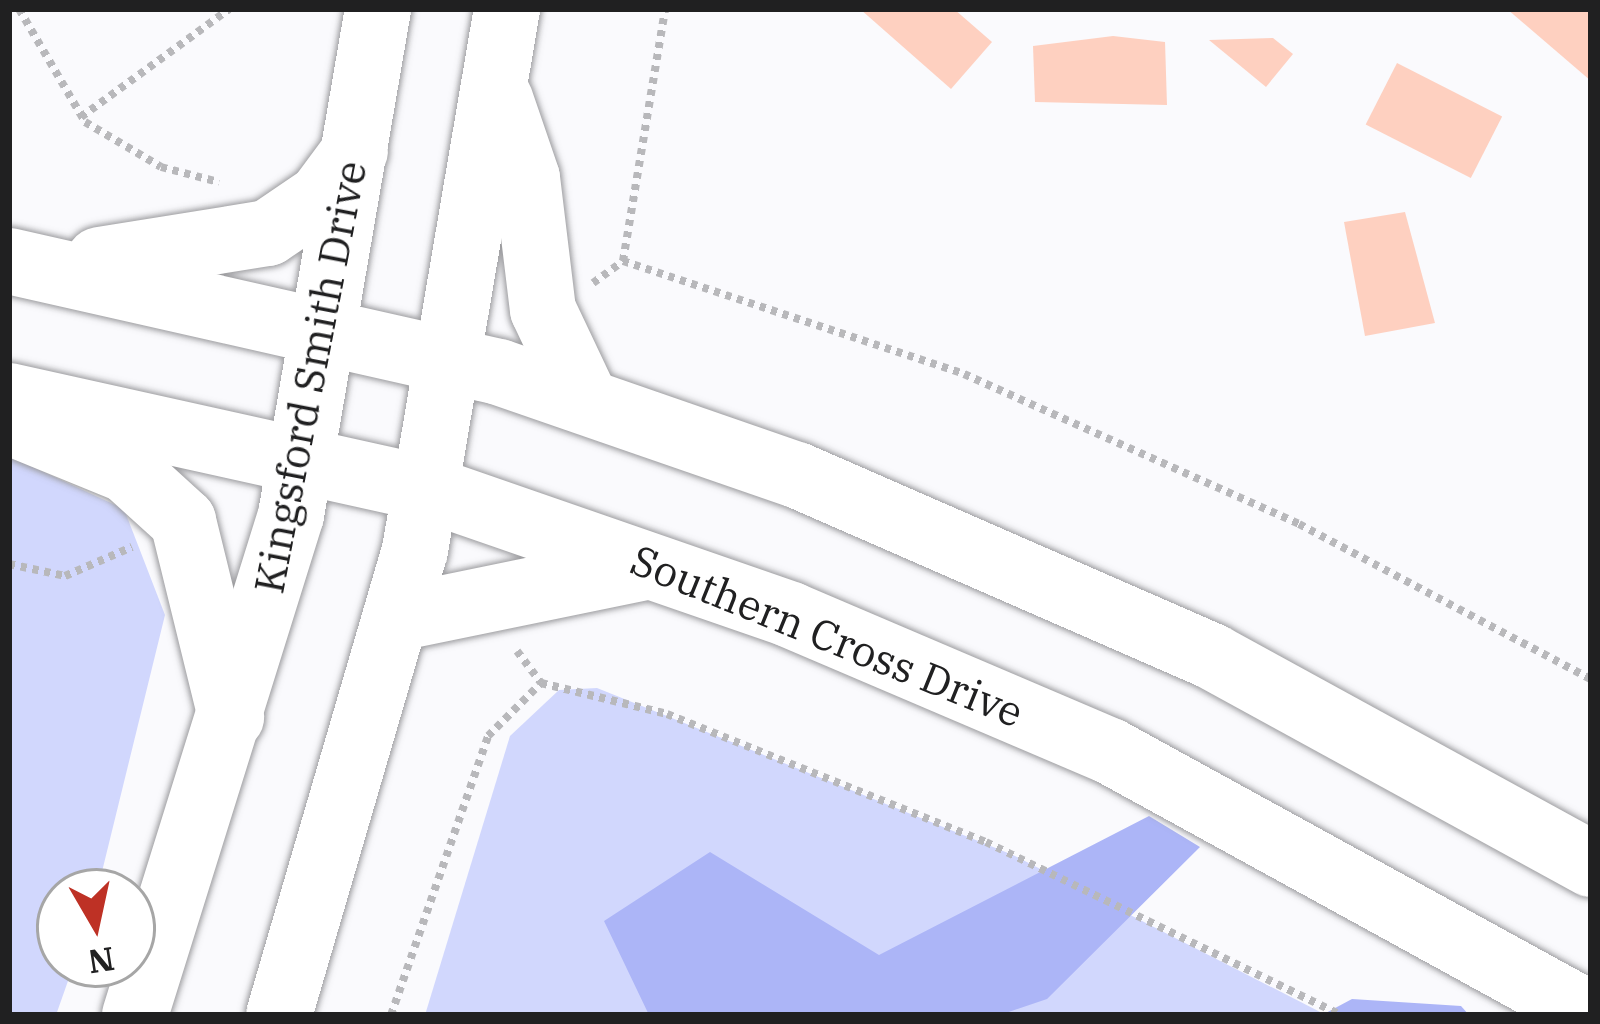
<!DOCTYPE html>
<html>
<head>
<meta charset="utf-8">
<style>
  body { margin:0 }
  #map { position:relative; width:1600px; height:1024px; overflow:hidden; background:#fafafd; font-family:"IBM Plex Serif",serif }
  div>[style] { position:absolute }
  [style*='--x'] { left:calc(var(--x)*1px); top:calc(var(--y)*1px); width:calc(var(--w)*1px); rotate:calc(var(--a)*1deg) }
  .green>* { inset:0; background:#d1d7fd }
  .forest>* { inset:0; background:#acb5f7 }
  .building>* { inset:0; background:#fed0c0; transform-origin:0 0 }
  .path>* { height:8px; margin-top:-4px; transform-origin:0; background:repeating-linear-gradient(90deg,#b8b8bb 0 6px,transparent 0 12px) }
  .roads { filter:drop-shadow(0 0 3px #9c9c9f) drop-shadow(0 0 3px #9c9c9f) }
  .major>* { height:66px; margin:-33px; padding:0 33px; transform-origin:33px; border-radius:33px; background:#fff }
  span { translate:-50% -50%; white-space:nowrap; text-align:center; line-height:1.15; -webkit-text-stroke:9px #fff; paint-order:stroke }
  .street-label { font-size:42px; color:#202021 }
  .frame { position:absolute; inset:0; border:12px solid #202021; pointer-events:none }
  .north { position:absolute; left:36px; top:868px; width:120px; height:120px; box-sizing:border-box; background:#fff; border:3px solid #a6a6a6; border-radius:50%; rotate:171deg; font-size:33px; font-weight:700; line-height:48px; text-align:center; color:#202021 }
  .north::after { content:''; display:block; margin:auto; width:42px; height:54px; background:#be3125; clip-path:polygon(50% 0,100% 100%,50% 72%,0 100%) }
</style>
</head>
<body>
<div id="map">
  <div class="green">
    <div style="clip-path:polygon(9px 456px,124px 509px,165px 615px,97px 892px,60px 892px,60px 964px,74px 964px,56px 1015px,9px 1015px)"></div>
    <div style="clip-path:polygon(597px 688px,1013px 855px,1326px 1015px,425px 1015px,510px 736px,559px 690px)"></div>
  </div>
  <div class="forest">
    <div style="clip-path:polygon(1149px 816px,1200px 847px,1047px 999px,1000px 1015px,649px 1015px,604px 921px,710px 852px,879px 955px)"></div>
    <div style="clip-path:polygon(1352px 999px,1461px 1006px,1469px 1015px,1322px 1015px)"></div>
  </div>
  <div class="building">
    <div style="clip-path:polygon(860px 9px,954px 9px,992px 42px,951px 89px)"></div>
    <div style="clip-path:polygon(1507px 9px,1591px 9px,1591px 81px)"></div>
    <div style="clip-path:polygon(1113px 36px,1165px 42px,1167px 105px,1035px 102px,1033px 46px)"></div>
    <div style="clip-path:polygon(1273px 38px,1293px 54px,1266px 87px,1209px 40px)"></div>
    <div style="left:1397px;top:63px;width:118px;height:69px;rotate:27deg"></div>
    <div style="clip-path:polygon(1405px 212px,1435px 323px,1365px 336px,1344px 222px)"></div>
  </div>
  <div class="path">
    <div style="--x:19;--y:9;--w:131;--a:59.7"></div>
    <div style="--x:85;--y:122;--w:88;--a:30.6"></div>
    <div style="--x:161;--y:167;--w:60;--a:14.5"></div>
    <div style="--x:81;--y:117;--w:183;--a:-36.1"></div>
    <div style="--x:623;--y:261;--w:359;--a:18.3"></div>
    <div style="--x:964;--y:374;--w:367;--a:24.1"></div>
    <div style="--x:1299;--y:524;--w:331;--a:28"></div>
    <div style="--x:593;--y:283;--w:37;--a:-36"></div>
    <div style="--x:623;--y:261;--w:255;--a:-80.5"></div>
    <div style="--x:9;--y:564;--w:57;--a:12.1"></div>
    <div style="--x:65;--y:576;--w:73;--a:-23.4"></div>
    <div style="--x:517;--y:651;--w:40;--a:53"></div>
    <div style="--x:391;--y:1015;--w:295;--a:-70.8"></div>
    <div style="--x:488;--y:736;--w:75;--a:-45"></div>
    <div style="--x:541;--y:683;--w:130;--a:13.8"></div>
    <div style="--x:667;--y:714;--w:344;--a:21.9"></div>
    <div style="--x:986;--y:842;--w:394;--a:26"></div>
  </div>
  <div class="roads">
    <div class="major">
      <div style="--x:500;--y:99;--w:83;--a:71.1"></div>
      <div style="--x:527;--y:178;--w:133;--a:83.1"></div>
      <div style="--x:543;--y:310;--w:98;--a:64.7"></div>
      <div style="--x:99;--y:260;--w:171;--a:-9.1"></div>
      <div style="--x:268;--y:233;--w:64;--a:-34.2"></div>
      <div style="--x:321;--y:197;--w:57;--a:-53.5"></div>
      <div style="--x:9;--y:261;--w:502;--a:12.76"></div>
      <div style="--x:499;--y:372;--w:315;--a:19.1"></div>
      <div style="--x:797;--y:475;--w:454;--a:23.6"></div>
      <div style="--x:1213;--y:657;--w:431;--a:28.7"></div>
      <div style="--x:9;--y:396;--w:426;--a:12.5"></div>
      <div style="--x:425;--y:488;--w:387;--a:19.1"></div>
      <div style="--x:791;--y:615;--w:347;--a:23.1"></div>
      <div style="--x:1110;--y:751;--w:549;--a:28.76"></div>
      <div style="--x:24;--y:428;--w:111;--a:22.2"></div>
      <div style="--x:127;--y:470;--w:76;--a:42.3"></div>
      <div style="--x:183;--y:521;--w:202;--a:76.2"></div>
      <div style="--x:397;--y:618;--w:254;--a:-11.6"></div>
      <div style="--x:135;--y:1015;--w:524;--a:-72.67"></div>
      <div style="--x:291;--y:515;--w:513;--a:-80.24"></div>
      <div style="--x:279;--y:1015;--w:484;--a:-73.7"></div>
      <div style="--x:415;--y:550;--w:549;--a:-80.35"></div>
    </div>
  </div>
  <div class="street-label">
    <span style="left:310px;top:377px;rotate:-79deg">Kingsford Smith Drive</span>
    <span style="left:827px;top:636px;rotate:22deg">Southern Cross Drive</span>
  </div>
  <div class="frame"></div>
  <div class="north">N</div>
</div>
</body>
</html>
